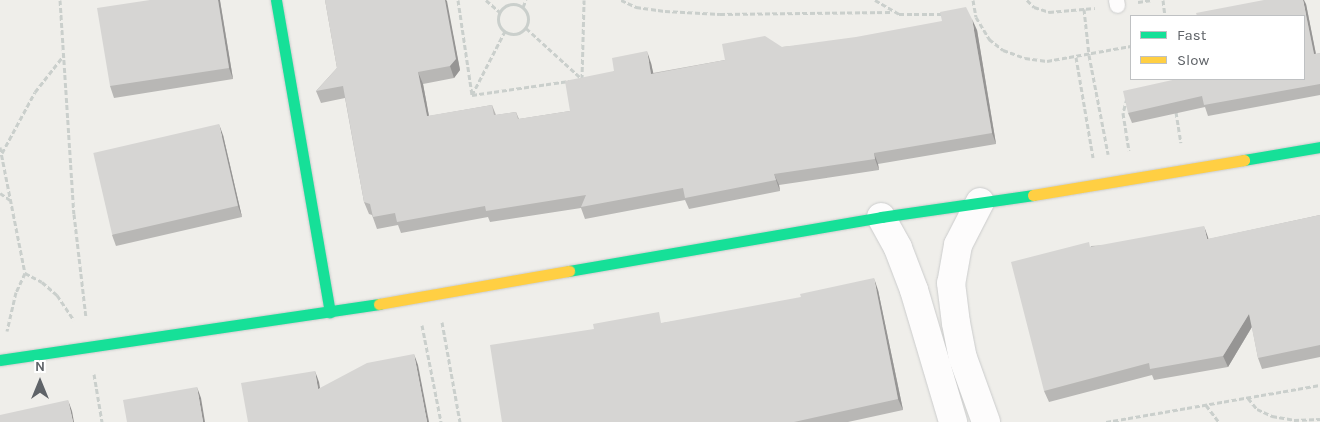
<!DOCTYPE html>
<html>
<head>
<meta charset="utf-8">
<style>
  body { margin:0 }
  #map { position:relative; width:1320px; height:422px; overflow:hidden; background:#efeeea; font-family:Karla,sans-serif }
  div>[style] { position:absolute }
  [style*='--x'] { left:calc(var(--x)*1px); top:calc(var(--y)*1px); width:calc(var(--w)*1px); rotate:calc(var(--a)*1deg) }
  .path>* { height:3px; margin-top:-1.5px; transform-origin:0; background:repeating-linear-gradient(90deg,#cacfcc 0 5px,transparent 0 7.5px) }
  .path>.ring { margin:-1.5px; padding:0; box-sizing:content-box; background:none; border:3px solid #cacfcc; border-radius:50% }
  .roads { filter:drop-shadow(0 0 1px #cbcccc) drop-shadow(0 0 1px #cbcccc) }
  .lane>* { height:15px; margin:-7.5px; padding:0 7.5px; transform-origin:7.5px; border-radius:7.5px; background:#fdfcfc }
  .street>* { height:28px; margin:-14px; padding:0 14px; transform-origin:14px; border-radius:14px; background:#fdfcfc }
  .fast>* { height:11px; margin:-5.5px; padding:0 5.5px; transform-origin:5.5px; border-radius:5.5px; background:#16e098 }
  .slow>* { height:11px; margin:-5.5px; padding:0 5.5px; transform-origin:5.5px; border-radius:5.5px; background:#ffcf43 }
  .wall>* { inset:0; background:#b8b7b5 }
  .shaded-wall>* { inset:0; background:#969594 }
  .building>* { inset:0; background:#d6d5d3; transform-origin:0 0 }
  span { translate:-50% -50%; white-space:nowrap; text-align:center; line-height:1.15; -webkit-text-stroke:4.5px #fff; paint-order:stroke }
  .legend { position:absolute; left:1130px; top:15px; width:175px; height:65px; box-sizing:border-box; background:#fff; border:1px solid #bfc1c3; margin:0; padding:6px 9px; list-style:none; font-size:15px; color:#5f6368 }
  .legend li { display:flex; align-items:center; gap:10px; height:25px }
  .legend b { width:25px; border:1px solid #bfc1c3 }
  .north { position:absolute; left:15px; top:357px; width:50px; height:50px; -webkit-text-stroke:4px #fff; paint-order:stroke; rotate:0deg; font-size:14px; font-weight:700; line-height:20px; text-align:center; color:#5f6368 }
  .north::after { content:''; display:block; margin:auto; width:18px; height:22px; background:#5f6368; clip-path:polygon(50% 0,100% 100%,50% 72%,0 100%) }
</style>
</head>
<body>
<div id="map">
  <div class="path">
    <div style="--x:60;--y:0;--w:214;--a:86.3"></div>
    <div style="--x:74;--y:214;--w:105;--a:83.4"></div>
    <div style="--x:458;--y:0;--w:96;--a:81.6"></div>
    <div style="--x:472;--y:95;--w:98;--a:-8.2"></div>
    <div style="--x:486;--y:0;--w:18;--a:41"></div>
    <div style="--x:621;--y:0;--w:17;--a:25"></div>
    <div style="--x:636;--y:7;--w:29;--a:8"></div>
    <div style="--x:665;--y:11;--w:55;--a:3.1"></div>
    <div style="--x:720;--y:14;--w:171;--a:-0.7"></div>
    <div style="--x:875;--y:0;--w:28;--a:30"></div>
    <div style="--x:899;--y:14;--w:46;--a:0"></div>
    <div style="--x:973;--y:0;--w:17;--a:80"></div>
    <div style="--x:976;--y:17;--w:26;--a:59"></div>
    <div style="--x:989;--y:39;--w:18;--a:38"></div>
    <div style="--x:1003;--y:50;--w:23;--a:20"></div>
    <div style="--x:1025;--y:58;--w:22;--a:8"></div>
    <div style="--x:1047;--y:61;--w:85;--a:-10.1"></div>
    <div style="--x:1027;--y:0;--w:10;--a:45"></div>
    <div style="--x:1034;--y:7;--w:16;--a:18"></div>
    <div style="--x:1049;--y:12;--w:46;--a:-5"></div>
    <div style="--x:1163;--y:0;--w:16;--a:83"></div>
    <div style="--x:1138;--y:2;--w:14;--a:-8"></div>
    <div class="ring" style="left:498px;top:4px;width:27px;height:27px"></div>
    <div style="--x:523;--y:7;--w:8;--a:-67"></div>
    <div style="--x:1084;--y:9;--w:46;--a:83.8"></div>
    <div style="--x:1089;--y:55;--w:101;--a:79.1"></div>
    <div style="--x:526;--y:28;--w:74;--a:42.3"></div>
    <div style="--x:1076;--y:57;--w:102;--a:80.4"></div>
    <div style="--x:582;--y:79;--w:79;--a:-88.5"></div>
    <div style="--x:472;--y:95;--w:72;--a:-62.7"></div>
    <div style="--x:1127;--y:98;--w:16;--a:105"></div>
    <div style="--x:1123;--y:113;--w:38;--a:81"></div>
    <div style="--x:1176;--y:112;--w:31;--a:81"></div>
    <div style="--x:0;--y:147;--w:128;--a:78.8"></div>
    <div style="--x:25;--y:273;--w:21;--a:115"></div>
    <div style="--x:16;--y:292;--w:40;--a:103"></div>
    <div style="--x:2;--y:153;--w:69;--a:-61.6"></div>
    <div style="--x:35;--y:92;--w:47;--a:-51.9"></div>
    <div style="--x:0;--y:193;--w:12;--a:35"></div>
    <div style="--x:25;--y:273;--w:19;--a:28"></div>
    <div style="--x:42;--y:282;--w:20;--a:41"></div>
    <div style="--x:57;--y:295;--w:30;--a:56"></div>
    <div style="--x:442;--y:322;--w:102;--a:79.8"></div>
    <div style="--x:422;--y:325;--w:99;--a:78.9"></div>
    <div style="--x:94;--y:374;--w:49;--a:80.5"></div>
    <div style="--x:1248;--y:398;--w:14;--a:51"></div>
    <div style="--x:1257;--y:409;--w:17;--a:25"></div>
    <div style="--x:1272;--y:416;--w:22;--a:10"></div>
    <div style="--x:1294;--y:420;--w:26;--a:-2"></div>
    <div style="--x:1206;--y:405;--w:21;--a:53"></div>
    <div style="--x:1106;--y:422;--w:217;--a:-9.8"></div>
  </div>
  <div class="roads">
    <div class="lane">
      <div style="--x:1116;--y:0;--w:5;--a:79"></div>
    </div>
    <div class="street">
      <div style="--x:980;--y:202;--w:48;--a:117.1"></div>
      <div style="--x:958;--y:245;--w:39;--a:100"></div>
      <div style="--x:951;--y:283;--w:40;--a:82.9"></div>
      <div style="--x:956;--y:323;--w:36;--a:79"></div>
      <div style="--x:963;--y:358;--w:68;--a:70.2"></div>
      <div style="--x:881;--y:217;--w:35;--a:61"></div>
      <div style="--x:898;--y:248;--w:45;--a:69.1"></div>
      <div style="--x:914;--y:290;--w:138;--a:73.5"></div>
    </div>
    <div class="fast">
      <div style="--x:276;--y:0;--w:317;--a:80.2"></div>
      <div style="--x:1244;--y:160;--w:77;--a:-9.7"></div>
      <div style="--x:569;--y:271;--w:317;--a:-9.8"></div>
      <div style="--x:881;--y:217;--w:154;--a:-8.2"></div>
      <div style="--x:0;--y:360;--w:383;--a:-8.4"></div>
    </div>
    <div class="slow">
      <div style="--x:1033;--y:195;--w:214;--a:-9.4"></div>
      <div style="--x:379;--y:304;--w:193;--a:-9.9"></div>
    </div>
  </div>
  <div class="wall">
    <div style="clip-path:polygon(150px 0,220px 0,233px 79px,114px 98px,110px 86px)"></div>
    <div style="clip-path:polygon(325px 0,446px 0,460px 70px,454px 78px,423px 84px,429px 116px,492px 105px,496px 115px,516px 112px,519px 119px,570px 111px,614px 71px,651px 63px,653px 73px,725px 60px,782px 47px,977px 30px,996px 144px,878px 164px,879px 170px,779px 185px,780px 191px,689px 209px,685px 200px,585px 219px,581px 208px,490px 222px,488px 217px,401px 233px,398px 225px,377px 229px,372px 215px,369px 214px,364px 202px,345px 98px,321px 103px,316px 91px,337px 68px)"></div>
    <div style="clip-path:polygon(1306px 4px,1316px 54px,1320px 53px,1320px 95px,1208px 116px,1205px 107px,1132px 123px,1128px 113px,1177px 79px,1304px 79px)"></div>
    <div style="clip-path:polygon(223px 135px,242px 217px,116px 246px,112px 235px)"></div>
    <div style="clip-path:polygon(1320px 215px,1320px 357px,1262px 369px,1258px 358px,1252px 327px,1228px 367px,1154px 380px,1152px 375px,1049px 402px,1044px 391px,1091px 246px,1209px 239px)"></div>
    <div style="clip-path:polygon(878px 290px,903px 410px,848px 422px,502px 422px,663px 323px)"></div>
  </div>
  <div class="shaded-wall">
    <div style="clip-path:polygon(218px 0,220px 0,220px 1px,233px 79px,229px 68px)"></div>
    <div style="clip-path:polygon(445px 0,446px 0,447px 1px,460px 70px,454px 78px,450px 66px)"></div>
    <div style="clip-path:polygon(1303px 0,1304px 0,1306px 4px,1318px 65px,1314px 54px)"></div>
    <div style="clip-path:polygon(972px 19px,977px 30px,996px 144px,992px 133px)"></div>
    <div style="clip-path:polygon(647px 51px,651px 63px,656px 85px,651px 74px)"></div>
    <div style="clip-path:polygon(418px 72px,423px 84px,431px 127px,427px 116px)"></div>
    <div style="clip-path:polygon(219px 124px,223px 135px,242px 217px,238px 206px)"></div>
    <div style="clip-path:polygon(874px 153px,878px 164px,879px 170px,875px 159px)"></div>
    <div style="clip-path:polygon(774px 174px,779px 185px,780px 191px,776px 180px)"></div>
    <div style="clip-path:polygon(1204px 226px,1208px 237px,1211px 250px,1207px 239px)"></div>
    <div style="clip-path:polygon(874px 278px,878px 290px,903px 410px,898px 399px)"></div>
    <div style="clip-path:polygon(1249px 314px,1253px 325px,1228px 367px,1223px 356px)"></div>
    <div style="clip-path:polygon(414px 354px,418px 365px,429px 422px,427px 422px)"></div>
    <div style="clip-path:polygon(315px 371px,319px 382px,322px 400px,318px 389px)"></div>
    <div style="clip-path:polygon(197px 387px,201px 398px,205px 422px,203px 422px)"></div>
    <div style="clip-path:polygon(68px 400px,72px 411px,74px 422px,73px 422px)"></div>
  </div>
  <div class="building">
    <div style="clip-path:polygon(150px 0,218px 0,229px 68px,110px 86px,97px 8px)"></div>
    <div style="clip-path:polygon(325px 0,445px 0,456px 59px,450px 66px,418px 72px,427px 116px,492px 105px,494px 115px,516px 112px,518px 119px,570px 111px,565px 81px,614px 71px,612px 58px,647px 51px,651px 74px,725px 60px,722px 44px,765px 36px,782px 47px,856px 37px,942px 21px,940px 12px,966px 7px,972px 19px,992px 133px,874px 153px,875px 159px,774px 174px,776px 180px,685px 198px,683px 188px,581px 207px,586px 195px,486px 211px,485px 206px,397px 222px,395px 213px,373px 217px,370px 204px,364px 202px,343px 86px,316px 91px,337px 68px)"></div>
    <div style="clip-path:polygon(1264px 0,1303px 0,1314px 54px,1320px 53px,1320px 84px,1204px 105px,1202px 96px,1128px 113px,1123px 91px,1177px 79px,1304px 79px,1304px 16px,1197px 16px,1196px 13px)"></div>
    <div style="left:219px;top:124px;width:84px;height:129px;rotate:77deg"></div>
    <div style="clip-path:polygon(1320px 215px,1320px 345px,1258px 358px,1249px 314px,1223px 356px,1150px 369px,1149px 363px,1044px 391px,1011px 262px,1089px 242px,1090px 247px,1204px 226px,1207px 239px)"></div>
    <div style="clip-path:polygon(874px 278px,898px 399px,794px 422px,502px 422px,490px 345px,594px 329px,593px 324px,659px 312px,661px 323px,801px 297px,800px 294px)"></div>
    <div style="clip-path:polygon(414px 354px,427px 422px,248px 422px,241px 383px,315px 371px,318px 389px,367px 363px)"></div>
    <div style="clip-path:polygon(197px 387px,203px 422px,127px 422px,123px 400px)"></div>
    <div style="clip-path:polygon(68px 400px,73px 422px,0 422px,0 415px)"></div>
  </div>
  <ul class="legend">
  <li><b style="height:6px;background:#16e098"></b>Fast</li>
  <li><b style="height:6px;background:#ffcf43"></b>Slow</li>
  </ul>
  <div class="north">N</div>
</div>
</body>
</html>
